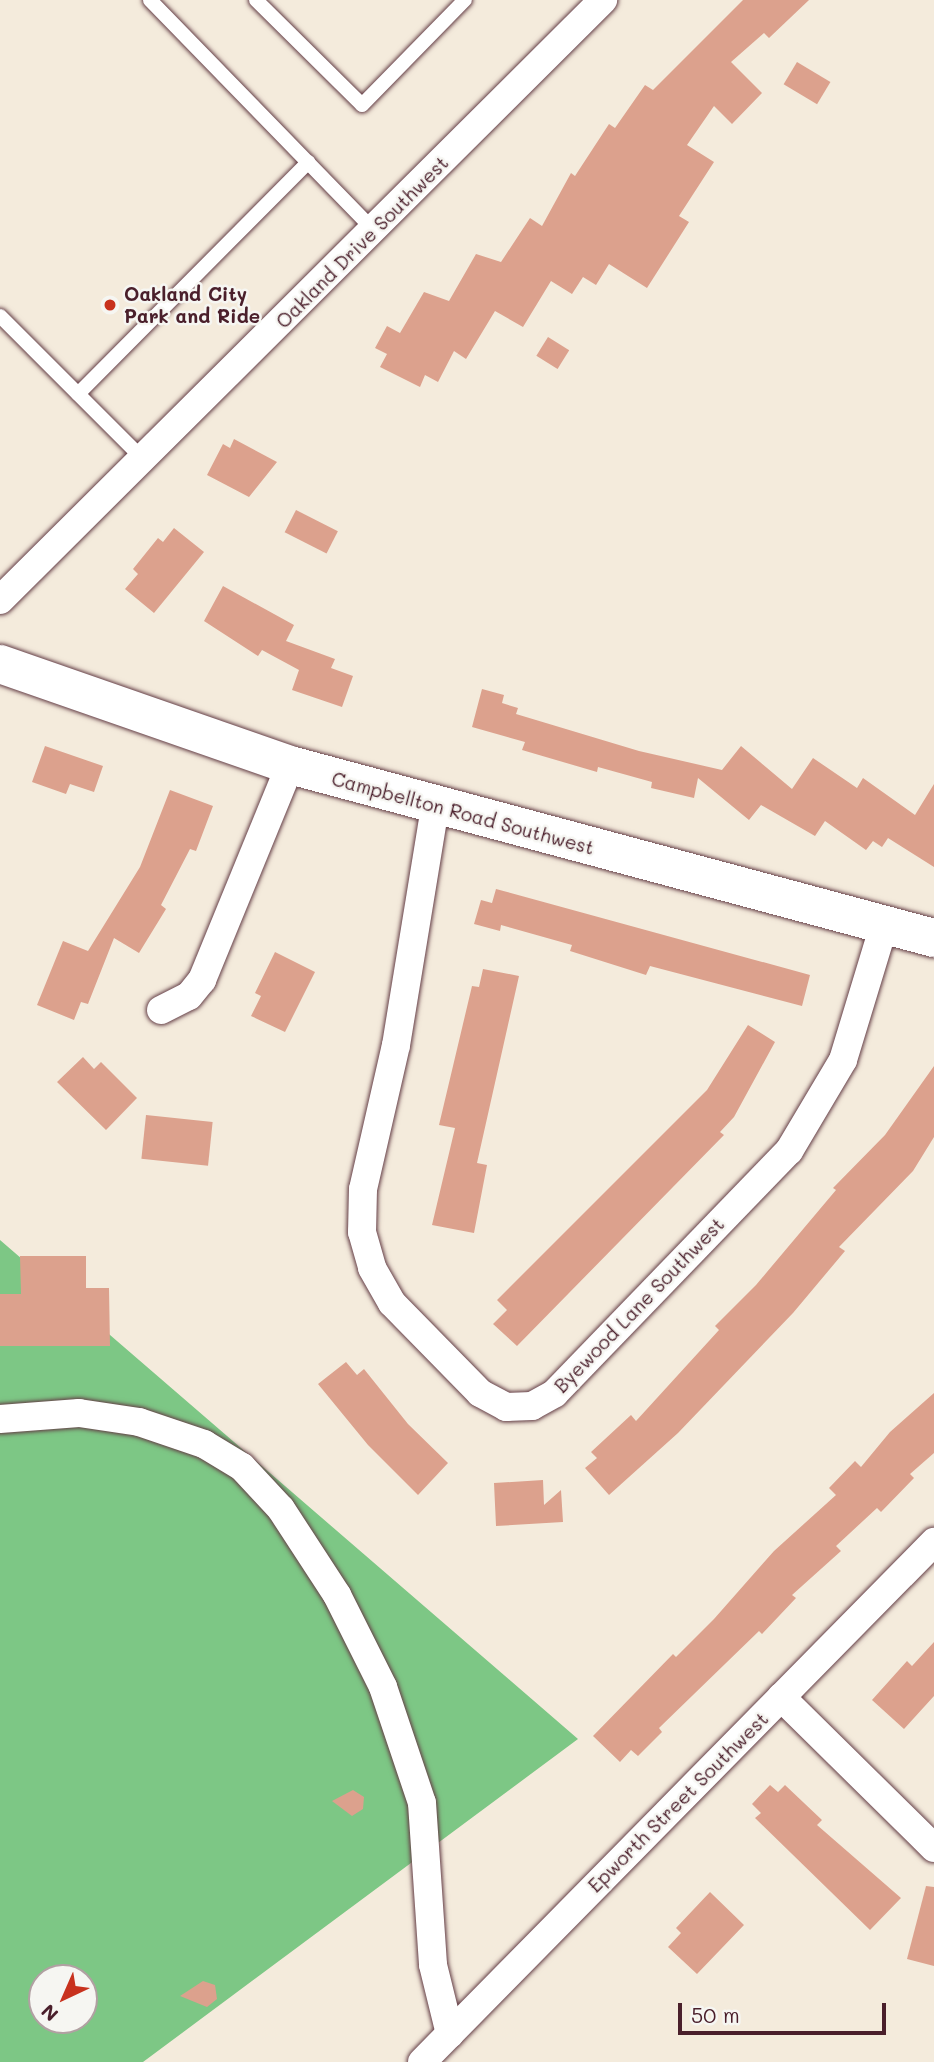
<!DOCTYPE html>
<html>
<head>
<meta charset="utf-8">
<style>
  body { margin:0 }
  #map { position:relative; width:934px; height:2062px; overflow:hidden; background:#f4ebdc; font-family:Mali,sans-serif }
  div>[style] { position:absolute }
  [style*='--x'] { left:calc(var(--x)*1px); top:calc(var(--y)*1px); width:calc(var(--w)*1px); rotate:calc(var(--a)*1deg) }
  .green>* { inset:0; background:#7dc785 }
  .building>* { inset:0; background:#dca18d; transform-origin:0 0 }
  .roads { filter:drop-shadow(0 0 2px #643e46) drop-shadow(0 0 2px #643e46) }
  .lane>* { height:14px; margin:-7px; padding:0 7px; transform-origin:7px; border-radius:7px; background:#fff }
  .street>* { height:28px; margin:-14px; padding:0 14px; transform-origin:14px; border-radius:14px; background:#fff }
  .secondary>* { height:38px; margin:-19px; padding:0 19px; transform-origin:19px; border-radius:19px; background:#fff }
  .dots>* { width:19px; height:19px; translate:-50% -50%; box-sizing:border-box; border:4px solid #f6f6f2; border-radius:50% }
  span { translate:-50% -50%; white-space:nowrap; text-align:center; line-height:1.15; -webkit-text-stroke:5px #f6f6f2; paint-order:stroke }
  .street-label { font-size:19px; color:#4a1f2b }
  .poi-label { font-size:19px; color:#4a1f2b; font-weight:700 }
  .left { translate:0 -50%; text-align:left }
  .north { position:absolute; left:28px; top:1964px; width:70px; height:70px; box-sizing:border-box; background:#f6f6f2; border:2px solid #b1a0a2; border-radius:50%; rotate:224deg; font-size:19px; font-weight:700; line-height:28px; text-align:center; color:#4a1f2b }
  .north::after { content:''; display:block; margin:auto; width:24px; height:32px; background:#c8321e; clip-path:polygon(50% 0,100% 100%,50% 72%,0 100%) }
  .scale { position:absolute; left:678px; top:2003px; width:208px; height:32px; box-sizing:border-box; border:4px solid #4a1f2b; border-top:0; padding-left:9px; font-size:21px; line-height:24px; white-space:nowrap; color:#4a1f2b; -webkit-text-stroke:5px #f6f6f2; paint-order:stroke }
</style>
</head>
<body>
<div id="map">
  <div class="green">
    <div style="clip-path:polygon(evenodd,0 1240px,578px 1739px,143px 2062px,0 2062px,0 1240px,42px 1978px,84px 1978px,84px 2020px,42px 2020px,42px 1978px)"></div>
  </div>
  <div class="building">
    <div style="clip-path:polygon(743px 0,809px 0,769px 38px,764px 33px,731px 62px,762px 93px,732px 124px,714px 106px,687px 145px,714px 162px,679px 216px,689px 222px,647px 288px,609px 264px,596px 285px,583px 277px,572px 294px,551px 281px,523px 327px,495px 311px,466px 359px,454px 351px,438px 382px,425px 375px,420px 387px,380px 367px,387px 354px,375px 348px,387px 326px,400px 333px,424px 292px,449px 301px,476px 254px,501px 262px,530px 218px,542px 226px,571px 173px,575px 176px,609px 124px,615px 128px,645px 85px,653px 90px)"></div>
    <div style="left:797px;top:62px;width:39px;height:26px;rotate:31deg"></div>
    <div style="left:548px;top:337px;width:25px;height:22px;rotate:32deg"></div>
    <div style="clip-path:polygon(234px 439px,277px 462px,249px 497px,207px 475px,223px 444px,230px 448px)"></div>
    <div style="left:296px;top:510px;width:47px;height:25px;rotate:27deg"></div>
    <div style="clip-path:polygon(174px 528px,204px 552px,154px 613px,125px 589px,138px 574px,133px 569px,158px 538px,163px 542px)"></div>
    <div style="clip-path:polygon(223px 586px,294px 625px,286px 641px,335px 659px,331px 668px,353px 676px,342px 707px,292px 690px,299px 670px,262px 650px,258px 656px,204px 621px)"></div>
    <div style="clip-path:polygon(482px 689px,504px 695px,502px 703px,518px 708px,516px 714px,639px 751px,722px 770px,741px 746px,792px 789px,813px 758px,857px 788px,863px 778px,915px 815px,934px 784px,934px 867px,888px 838px,882px 847px,873px 841px,866px 850px,825px 821px,815px 836px,761px 805px,749px 820px,698px 778px,694px 798px,651px 788px,652px 782px,598px 767px,597px 772px,522px 750px,525px 742px,472px 727px)"></div>
    <div style="clip-path:polygon(45px 746px,103px 766px,94px 792px,70px 784px,66px 794px,32px 782px)"></div>
    <div style="clip-path:polygon(170px 790px,213px 806px,196px 851px,190px 849px,161px 905px,166px 909px,139px 953px,114px 938px,88px 1004px,81px 1002px,74px 1020px,37px 1005px,63px 941px,88px 951px,140px 867px)"></div>
    <div style="clip-path:polygon(496px 889px,810px 975px,802px 1006px,650px 966px,646px 975px,570px 951px,572px 945px,501px 925px,500px 931px,474px 924px,481px 900px,492px 903px)"></div>
    <div style="clip-path:polygon(275px 952px,315px 972px,285px 1032px,251px 1016px,261px 996px,255px 993px)"></div>
    <div style="clip-path:polygon(483px 969px,519px 976px,477px 1163px,487px 1165px,474px 1233px,432px 1225px,455px 1128px,439px 1125px,472px 986px,479px 987px)"></div>
    <div style="clip-path:polygon(748px 1025px,775px 1042px,734px 1117px,720px 1132px,724px 1135px,517px 1346px,493px 1324px,507px 1310px,497px 1300px,707px 1090px)"></div>
    <div style="clip-path:polygon(83px 1057px,94px 1069px,101px 1062px,137px 1098px,106px 1130px,57px 1082px)"></div>
    <div style="clip-path:polygon(934px 1066px,934px 1137px,913px 1171px,839px 1247px,845px 1251px,793px 1313px,678px 1433px,609px 1495px,585px 1468px,597px 1458px,591px 1452px,631px 1415px,636px 1421px,719px 1330px,715px 1326px,756px 1285px,836px 1190px,833px 1188px,885px 1135px)"></div>
    <div style="left:146px;top:1115px;width:67px;height:44px;rotate:6deg"></div>
    <div style="clip-path:polygon(20px 1256px,86px 1256px,86px 1288px,109px 1288px,110px 1346px,0 1346px,0 1294px,21px 1294px)"></div>
    <div style="clip-path:polygon(346px 1362px,357px 1375px,364px 1369px,408px 1424px,448px 1463px,418px 1495px,368px 1445px,318px 1384px)"></div>
    <div style="clip-path:polygon(934px 1393px,934px 1453px,910px 1474px,914px 1478px,881px 1512px,877px 1508px,836px 1546px,841px 1551px,792px 1595px,796px 1598px,762px 1634px,759px 1631px,659px 1728px,662px 1732px,638px 1756px,631px 1750px,620px 1762px,593px 1736px,673px 1654px,676px 1657px,714px 1619px,774px 1551px,836px 1495px,829px 1488px,855px 1461px,861px 1467px,890px 1432px)"></div>
    <div style="clip-path:polygon(543px 1480px,544px 1505px,561px 1490px,563px 1522px,496px 1526px,494px 1483px)"></div>
    <div style="clip-path:polygon(934px 1642px,934px 1696px,904px 1729px,872px 1700px,907px 1661px,912px 1666px)"></div>
    <div style="clip-path:polygon(770px 1785px,778px 1792px,785px 1785px,822px 1820px,817px 1825px,901px 1898px,870px 1930px,755px 1818px,761px 1813px,752px 1804px)"></div>
    <div style="clip-path:polygon(353px 1790px,364px 1797px,363px 1809px,352px 1816px,332px 1801px)"></div>
    <div style="clip-path:polygon(926px 1886px,934px 1887px,934px 1966px,907px 1959px)"></div>
    <div style="clip-path:polygon(710px 1892px,744px 1925px,697px 1974px,668px 1947px,681px 1933px,676px 1928px)"></div>
    <div style="clip-path:polygon(203px 1981px,215px 1985px,217px 1999px,207px 2007px,180px 1996px)"></div>
  </div>
  <div class="roads">
    <div class="lane">
      <div style="--x:150;--y:0;--w:321;--a:45.8"></div>
      <div style="--x:256;--y:0;--w:149;--a:44.7"></div>
      <div style="--x:362;--y:105;--w:147;--a:-45.6"></div>
      <div style="--x:0;--y:316;--w:202;--a:45"></div>
      <div style="--x:78;--y:394;--w:327;--a:-45.2"></div>
    </div>
    <div class="street">
      <div style="--x:0;--y:600;--w:851;--a:-44.86"></div>
      <div style="--x:435;--y:807;--w:241;--a:99.3"></div>
      <div style="--x:396;--y:1045;--w:148;--a:102.9"></div>
      <div style="--x:363;--y:1189;--w:43;--a:91.3"></div>
      <div style="--x:362;--y:1232;--w:37;--a:74"></div>
      <div style="--x:372;--y:1268;--w:40;--a:60.3"></div>
      <div style="--x:392;--y:1303;--w:126;--a:45.6"></div>
      <div style="--x:480;--y:1393;--w:30;--a:28"></div>
      <div style="--x:506;--y:1407;--w:26;--a:-2"></div>
      <div style="--x:532;--y:1406;--w:26;--a:-29"></div>
      <div style="--x:555;--y:1393;--w:337;--a:-46"></div>
      <div style="--x:789;--y:1151;--w:106;--a:-59.3"></div>
      <div style="--x:843;--y:1060;--w:141;--a:-73.1"></div>
      <div style="--x:161;--y:1010;--w:31;--a:-27"></div>
      <div style="--x:189;--y:996;--w:21;--a:-51"></div>
      <div style="--x:202;--y:980;--w:232;--a:-67.7"></div>
      <div style="--x:0;--y:1419;--w:79;--a:-4.3"></div>
      <div style="--x:79;--y:1413;--w:61;--a:8.5"></div>
      <div style="--x:139;--y:1422;--w:69;--a:18.7"></div>
      <div style="--x:204;--y:1444;--w:44;--a:31.2"></div>
      <div style="--x:242;--y:1467;--w:57;--a:47.1"></div>
      <div style="--x:281;--y:1509;--w:103;--a:56.9"></div>
      <div style="--x:337;--y:1595;--w:103;--a:63.4"></div>
      <div style="--x:383;--y:1687;--w:122;--a:71.4"></div>
      <div style="--x:422;--y:1803;--w:162;--a:86.1"></div>
      <div style="--x:433;--y:1965;--w:71;--a:76.2"></div>
      <div style="--x:781;--y:1697;--w:215;--a:44.6"></div>
      <div style="--x:422;--y:2062;--w:730;--a:-45.44"></div>
    </div>
    <div class="secondary">
      <div style="--x:0;--y:664;--w:307;--a:19.2"></div>
      <div style="--x:290;--y:765;--w:667;--a:15.04"></div>
    </div>
  </div>
  <div class="dots">
    <div style="left:110px;top:305px;background:#c8321e"></div>
  </div>
  <div class="street-label">
    <span style="left:362px;top:242px;rotate:-45deg">Oakland Drive Southwest</span>
    <span style="left:463px;top:813px;rotate:15deg">Campbellton Road Southwest</span>
    <span style="left:639px;top:1305px;rotate:-46deg">Byewood Lane Southwest</span>
    <span style="left:678px;top:1802px;rotate:-45deg">Epworth Street Southwest</span>
  </div>
  <div class="poi-label">
    <span class="left" style="left:124px;top:305px">Oakland City<br>Park and Ride</span>
  </div>
  <div class="north">N</div>
  <div class="scale">50 m</div>
</div>
</body>
</html>
